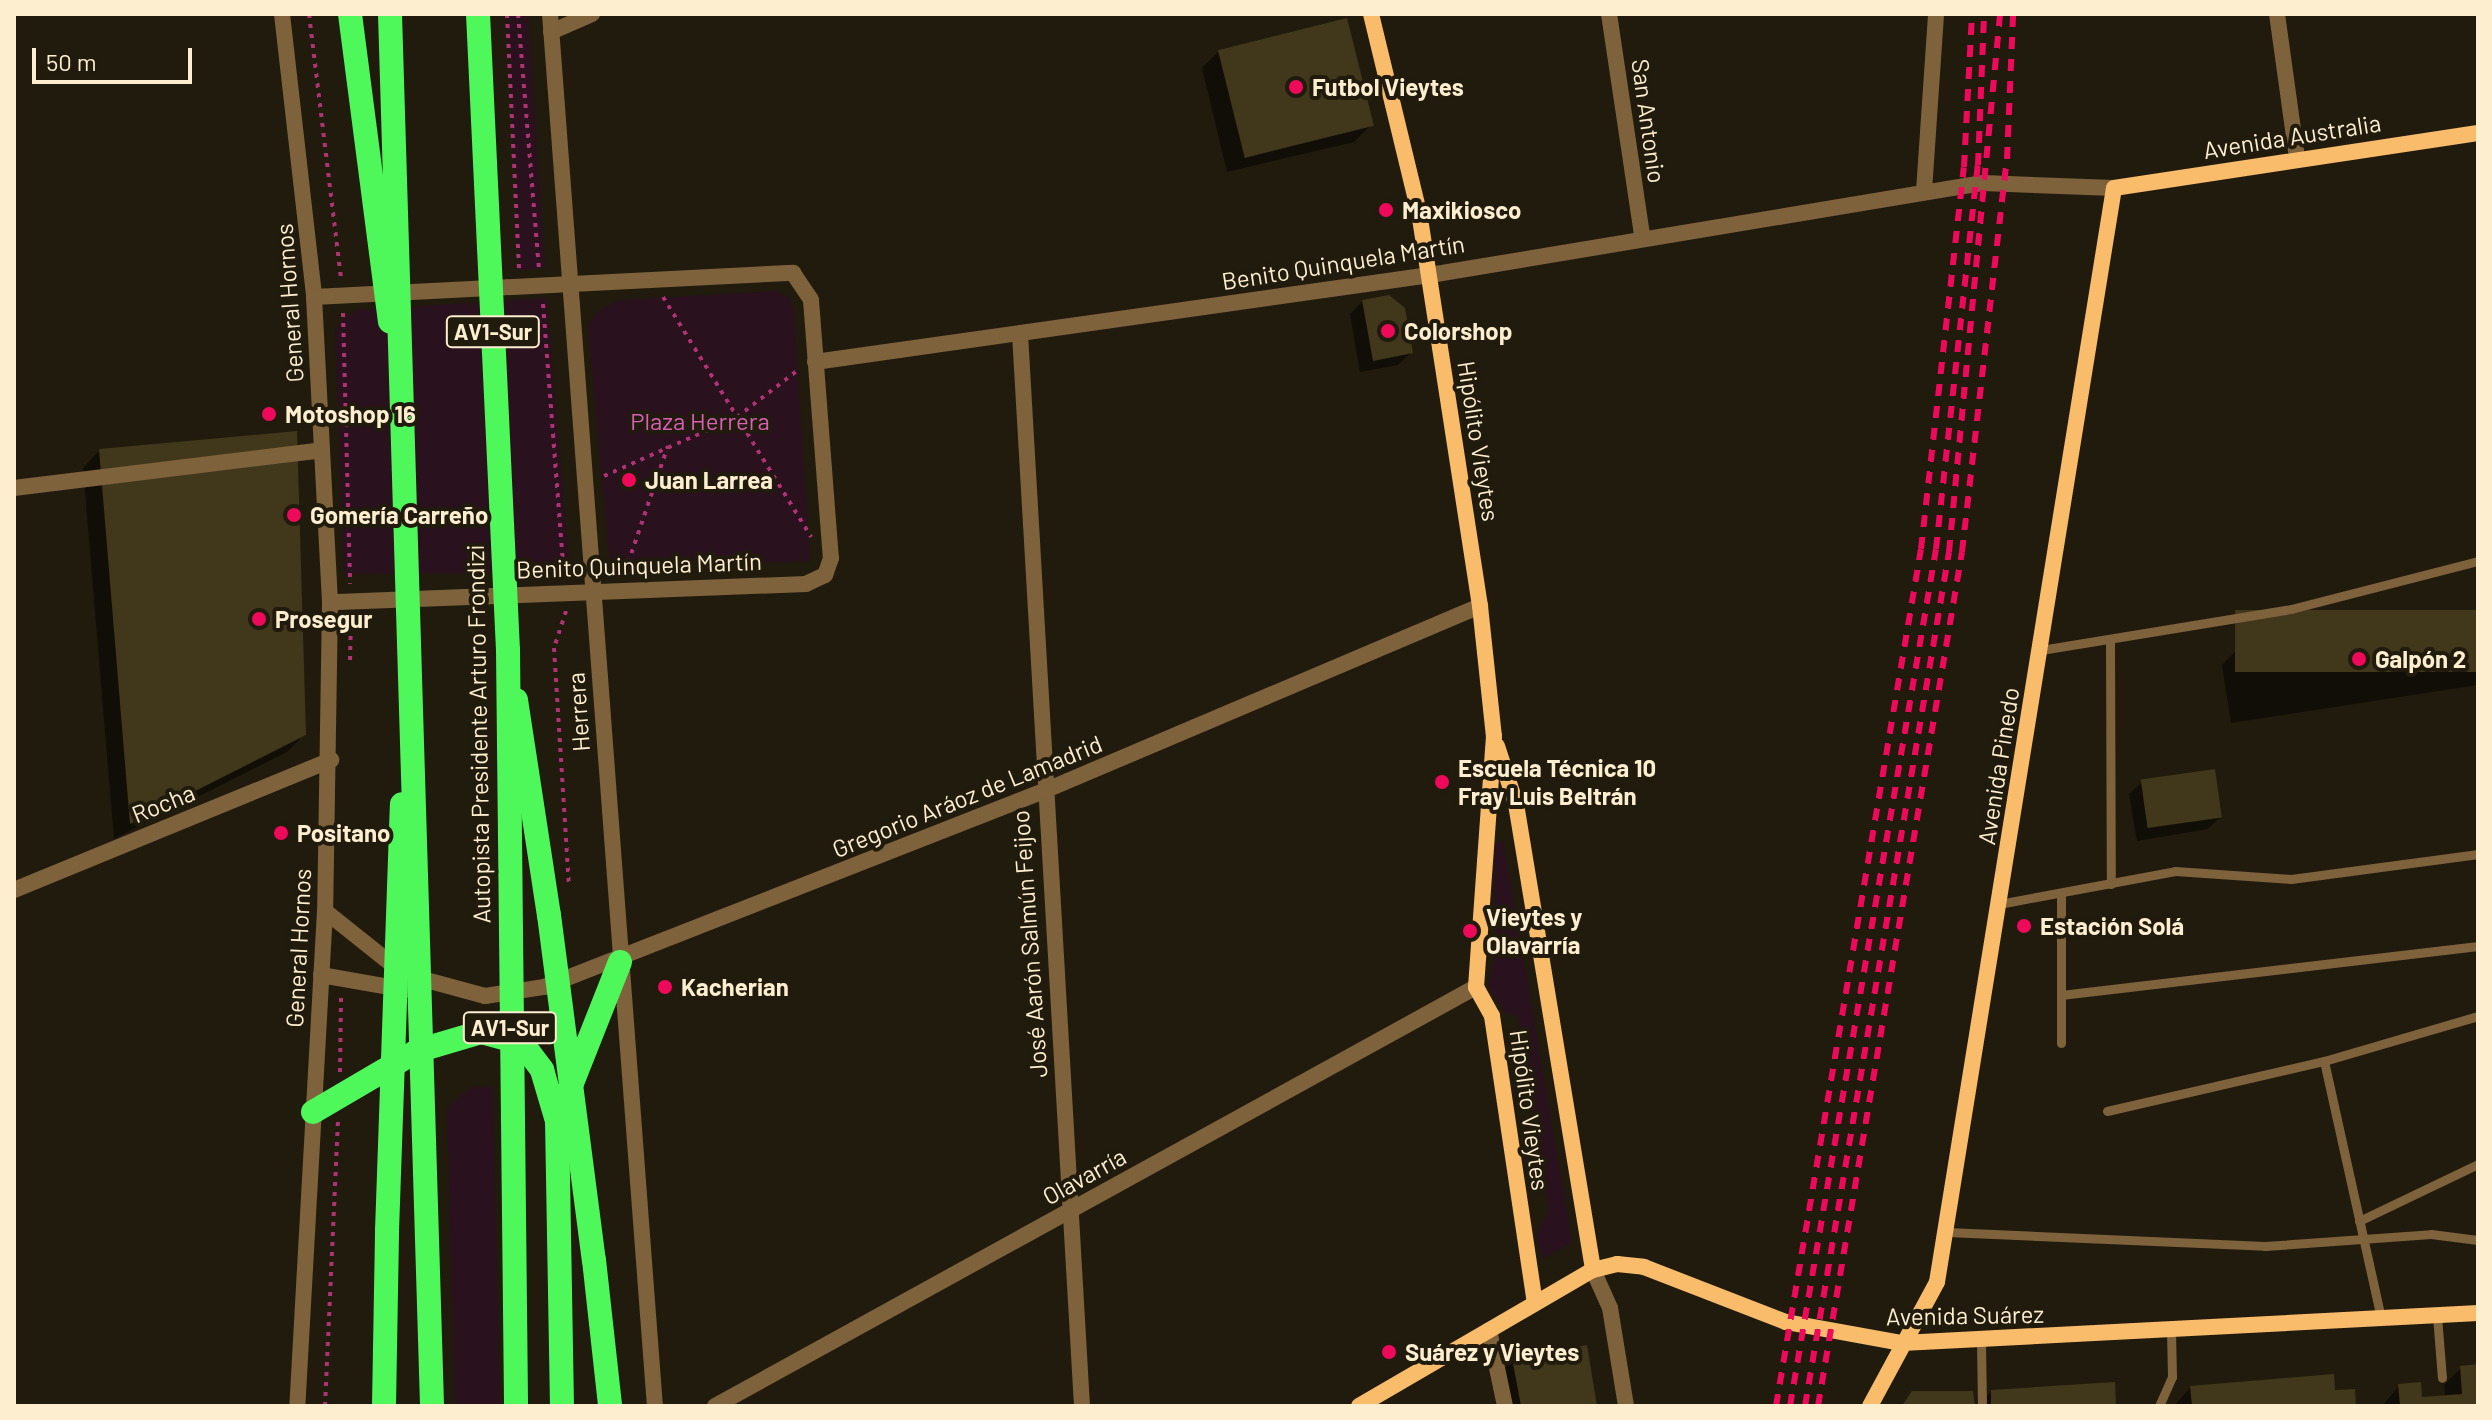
<!DOCTYPE html>
<html>
<head>
<meta charset="utf-8">
<style>
  body { margin:0 }
  #map { position:relative; width:2492px; height:1420px; overflow:hidden; background:#211b0e; font-family:Barlow,sans-serif }
  div>[style] { position:absolute }
  [style*='--x'] { left:calc(var(--x)*1px); top:calc(var(--y)*1px); width:calc(var(--w)*1px); rotate:calc(var(--a)*1deg) }
  .green>* { inset:0; background:#2a111e }
  .shadow>* { inset:0; background:#0007 }
  .building>* { inset:0; background:#41371b; transform-origin:0 0 }
  .path>* { height:4px; margin-top:-2px; transform-origin:0; background:repeating-linear-gradient(90deg,#ae3372 0 4px,transparent 0 10px) }
  .service>* { height:9px; margin:-4.5px; padding:0 4.5px; transform-origin:4.5px; border-radius:4.5px; background:#7e623b }
  .minor>* { height:16px; margin:-8px; padding:0 8px; transform-origin:8px; border-radius:8px; background:#7e623b }
  .tertiary>* { height:16px; margin:-8px; padding:0 8px; transform-origin:8px; border-radius:8px; background:#7e623b }
  .secondary>* { height:16px; margin:-8px; padding:0 8px; transform-origin:8px; border-radius:8px; background:#f9bc6a }
  .motorway>* { height:24px; margin:-12px; padding:0 12px; transform-origin:12px; border-radius:12px; background:#4ff85a }
  .rail>* { height:6px; margin-top:-3px; transform-origin:0; background:repeating-linear-gradient(90deg,#ef095b 0 12px,transparent 0 22px) }
  .motorway-bridge>* { height:24px; margin:-12px; padding:0 12px; transform-origin:12px; border-radius:12px; background:#4ff85a }
  .dots>* { width:22px; height:22px; translate:-50% -50%; box-sizing:border-box; border:4px solid #211b0e; border-radius:50% }
  span { translate:-50% -50%; white-space:nowrap; text-align:center; line-height:1.15; -webkit-text-stroke:8px #211b0e; paint-order:stroke }
  .shield-label span { padding:2px 6px; background:#211b0e; border:2px solid; border-radius:6px; -webkit-text-stroke-width:0 }
  .shield-label { font-size:22px; color:#fdeecf; font-weight:700 }
  .poi-label { font-size:24px; color:#fdeecf; font-weight:700 }
  .left { translate:0 -50%; text-align:left }
  .street-label { font-size:24px; color:#fdeecf }
  .park-label { font-size:24px; color:#da5fb6 }
  .frame { position:absolute; inset:0; border:16px solid #fdeecf; pointer-events:none }
  .scale { position:absolute; left:32px; top:48px; width:160px; height:36px; box-sizing:border-box; border:4px solid #fdeecf; border-top:0; padding-left:10px; font-size:24px; line-height:28px; white-space:nowrap; color:#fdeecf; -webkit-text-stroke:6px #211b0e; paint-order:stroke }
</style>
</head>
<body>
<div id="map">
  <div class="green">
    <div style="clip-path:polygon(507px 14px,528px 14px,545px 267px,519px 271px)"></div>
    <div style="clip-path:polygon(777px 291px,790px 298px,794px 313px,810px 561px,624px 567px,609px 557px,588px 325px,599px 310px,621px 300px)"></div>
    <div style="clip-path:polygon(547px 298px,570px 573px,344px 574px,335px 332px,342px 320px,358px 310px)"></div>
    <div style="clip-path:polygon(1503px 840px,1572px 1242px,1543px 1259px,1536px 1235px,1549px 1211px,1518px 1016px,1504px 1012px,1488px 985px,1495px 956px,1494px 844px)"></div>
    <div style="clip-path:polygon(493px 1086px,500px 1406px,455px 1406px,447px 1108px,471px 1088px)"></div>
  </div>
  <div class="shadow">
    <div style="clip-path:polygon(1219px 51px,1371px 125px,1354px 142px,1227px 172px,1202px 68px)"></div>
    <div style="clip-path:polygon(1363px 301px,1411px 353px,1398px 365px,1360px 372px,1350px 314px)"></div>
    <div style="clip-path:polygon(99px 451px,304px 735px,287px 752px,114px 839px,83px 468px)"></div>
    <div style="clip-path:polygon(2478px 612px,2478px 685px,2231px 723px,2222px 665px,2239px 648px)"></div>
    <div style="clip-path:polygon(2142px 782px,2220px 817px,2208px 829px,2137px 841px,2129px 794px)"></div>
    <div style="clip-path:polygon(1513px 1359px,1595px 1406px,1506px 1406px,1501px 1372px)"></div>
    <div style="clip-path:polygon(2478px 1366px,2478px 1406px,2382px 1406px,2399px 1386px,2420px 1399px,2445px 1397px,2444px 1385px,2461px 1368px)"></div>
    <div style="clip-path:polygon(2191px 1387px,2334px 1393px,2354px 1406px,2174px 1406px)"></div>
    <div style="clip-path:polygon(1991px 1392px,2114px 1406px,1977px 1406px)"></div>
  </div>
  <div class="building">
    <div style="left:1347px;top:18px;width:111px;height:133px;rotate:76deg"></div>
    <div style="clip-path:polygon(1389px 295px,1405px 308px,1413px 353px,1373px 361px,1362px 300px)"></div>
    <div style="clip-path:polygon(297px 431px,306px 735px,130px 824px,99px 449px)"></div>
    <div style="left:2478px;top:610px;width:62px;height:243px;rotate:90deg"></div>
    <div style="left:2215px;top:769px;width:49px;height:75px;rotate:82deg"></div>
    <div style="clip-path:polygon(1587px 1345px,1597px 1406px,1521px 1406px,1512px 1358px)"></div>
    <div style="clip-path:polygon(2478px 1364px,2478px 1406px,2400px 1406px,2398px 1384px,2421px 1382px,2422px 1397px,2462px 1394px,2460px 1366px)"></div>
    <div style="clip-path:polygon(2334px 1374px,2335px 1390px,2355px 1389px,2356px 1406px,2192px 1406px,2190px 1386px)"></div>
    <div style="clip-path:polygon(2115px 1382px,2116px 1406px,1991px 1406px,1991px 1390px)"></div>
    <div style="clip-path:polygon(1912px 1391px,1973px 1391px,1975px 1406px,1902px 1406px)"></div>
  </div>
  <div class="path">
    <div style="--x:309;--y:14;--w:268;--a:83.1"></div>
    <div style="--x:507;--y:14;--w:257;--a:87.3"></div>
    <div style="--x:518;--y:14;--w:254;--a:85.3"></div>
    <div style="--x:663;--y:297;--w:282;--a:58.3"></div>
    <div style="--x:543;--y:304;--w:271;--a:85.6"></div>
    <div style="--x:343;--y:313;--w:271;--a:88.5"></div>
    <div style="--x:604;--y:476;--w:145;--a:-23.9"></div>
    <div style="--x:737;--y:417;--w:77;--a:-37.6"></div>
    <div style="--x:625;--y:572;--w:133;--a:-71.2"></div>
    <div style="--x:566;--y:611;--w:39;--a:108"></div>
    <div style="--x:554;--y:648;--w:239;--a:86.4"></div>
    <div style="--x:350;--y:660;--w:43;--a:-88.7"></div>
    <div style="--x:340;--y:1072;--w:75;--a:-89.2"></div>
    <div style="--x:325;--y:1406;--w:285;--a:-87.4"></div>
  </div>
  <div class="service">
    <div style="--x:2110;--y:641;--w:243;--a:89.8"></div>
    <div style="--x:2041;--y:650;--w:253;--a:-9.3"></div>
    <div style="--x:2291;--y:609;--w:193;--a:-14.4"></div>
    <div style="--x:1999;--y:904;--w:179;--a:-10.6"></div>
    <div style="--x:2175;--y:871;--w:116;--a:3.9"></div>
    <div style="--x:2291;--y:879;--w:189;--a:-7.6"></div>
    <div style="--x:2061;--y:995;--w:420;--a:-6.7"></div>
    <div style="--x:2061;--y:1043;--w:150;--a:-90"></div>
    <div style="--x:2324;--y:1061;--w:264;--a:77.5"></div>
    <div style="--x:2107;--y:1111;--w:223;--a:-13"></div>
    <div style="--x:2324;--y:1061;--w:160;--a:-16.3"></div>
    <div style="--x:2359;--y:1221;--w:132;--a:-25.6"></div>
    <div style="--x:1947;--y:1232;--w:318;--a:2.5"></div>
    <div style="--x:2265;--y:1246;--w:166;--a:-4.1"></div>
    <div style="--x:2431;--y:1234;--w:47;--a:7.3"></div>
    <div style="--x:2437;--y:1316;--w:62;--a:85.4"></div>
    <div style="--x:1981;--y:1342;--w:64;--a:89.1"></div>
    <div style="--x:2159;--y:1406;--w:32;--a:-66"></div>
    <div style="--x:2172;--y:1377;--w:46;--a:-91.2"></div>
  </div>
  <div class="minor">
    <div style="--x:1609;--y:14;--w:224;--a:81.5"></div>
    <div style="--x:2277;--y:14;--w:146;--a:82.1"></div>
    <div style="--x:551;--y:32;--w:45;--a:-23.7"></div>
    <div style="--x:1924;--y:191;--w:177;--a:-86.1"></div>
    <div style="--x:314;--y:297;--w:480;--a:-2.9"></div>
    <div style="--x:793;--y:273;--w:32;--a:56"></div>
    <div style="--x:811;--y:300;--w:259;--a:85.6"></div>
    <div style="--x:831;--y:558;--w:18;--a:109"></div>
    <div style="--x:825;--y:575;--w:21;--a:155"></div>
    <div style="--x:806;--y:584;--w:476;--a:177.8"></div>
    <div style="--x:1020;--y:334;--w:1074;--a:86.69"></div>
    <div style="--x:815;--y:362;--w:621;--a:-8.05"></div>
    <div style="--x:1430;--y:275;--w:561;--a:-9.45"></div>
    <div style="--x:1983;--y:183;--w:131;--a:2.2"></div>
    <div style="--x:14;--y:488;--w:310;--a:-7"></div>
    <div style="--x:14;--y:890;--w:343;--a:-22.3"></div>
    <div style="--x:325;--y:911;--w:101;--a:38.6"></div>
    <div style="--x:404;--y:974;--w:84;--a:15.2"></div>
    <div style="--x:485;--y:996;--w:60;--a:-8.7"></div>
    <div style="--x:544;--y:987;--w:537;--a:-21.41"></div>
    <div style="--x:1044;--y:791;--w:474;--a:-23"></div>
    <div style="--x:321;--y:975;--w:86;--a:10"></div>
    <div style="--x:1593;--y:1270;--w:42;--a:65.9"></div>
    <div style="--x:1610;--y:1308;--w:99;--a:80.7"></div>
    <div style="--x:1489;--y:1330;--w:78;--a:78.1"></div>
    <div style="--x:715;--y:1406;--w:869;--a:-28.84"></div>
  </div>
  <div class="tertiary">
    <div style="--x:282;--y:14;--w:285;--a:83.5"></div>
    <div style="--x:314;--y:297;--w:305;--a:87"></div>
    <div style="--x:330;--y:602;--w:309;--a:90.9"></div>
    <div style="--x:325;--y:911;--w:496;--a:93.2"></div>
    <div style="--x:550;--y:14;--w:1396;--a:85.69"></div>
  </div>
  <div class="secondary">
    <div style="--x:1371;--y:14;--w:204;--a:76.4"></div>
    <div style="--x:1419;--y:212;--w:399;--a:81.2"></div>
    <div style="--x:1480;--y:606;--w:131;--a:83.9"></div>
    <div style="--x:1494;--y:736;--w:252;--a:94.1"></div>
    <div style="--x:1476;--y:987;--w:33;--a:61"></div>
    <div style="--x:1492;--y:1016;--w:290;--a:81.5"></div>
    <div style="--x:1497;--y:746;--w:61;--a:71.9"></div>
    <div style="--x:1516;--y:804;--w:472;--a:80.6"></div>
    <div style="--x:1359;--y:1406;--w:271;--a:-30.2"></div>
    <div style="--x:1593;--y:1270;--w:25;--a:-14"></div>
    <div style="--x:1617;--y:1264;--w:27;--a:6"></div>
    <div style="--x:1644;--y:1267;--w:152;--a:21.2"></div>
    <div style="--x:1786;--y:1322;--w:118;--a:10.3"></div>
    <div style="--x:1902;--y:1343;--w:577;--a:-2.98"></div>
    <div style="--x:1870;--y:1406;--w:141;--a:-61.6"></div>
    <div style="--x:1937;--y:1282;--w:1108;--a:-80.81"></div>
    <div style="--x:2114;--y:188;--w:368;--a:-8.6"></div>
  </div>
  <div class="motorway">
    <div style="--x:516;--y:700;--w:218;--a:81.3"></div>
    <div style="--x:313;--y:1112;--w:121;--a:-30.4"></div>
    <div style="--x:417;--y:1051;--w:67;--a:-16.5"></div>
    <div style="--x:481;--y:1032;--w:42;--a:15"></div>
    <div style="--x:522;--y:1043;--w:34;--a:53"></div>
    <div style="--x:542;--y:1070;--w:53;--a:73.6"></div>
    <div style="--x:594;--y:1260;--w:147;--a:83.7"></div>
    <div style="--x:384;--y:1406;--w:175;--a:-89"></div>
    <div style="--x:562;--y:1406;--w:285;--a:-91"></div>
    <div style="--x:557;--y:1121;--w:171;--a:-68.4"></div>
  </div>
  <div class="rail">
    <div style="--x:1776;--y:1406;--w:869;--a:-80.4"></div>
    <div style="--x:1921;--y:549;--w:384;--a:-83.6"></div>
    <div style="--x:1964;--y:167;--w:153;--a:-87"></div>
    <div style="--x:1790;--y:1406;--w:869;--a:-80.33"></div>
    <div style="--x:1936;--y:549;--w:386;--a:-83.8"></div>
    <div style="--x:1978;--y:165;--w:151;--a:-87.7"></div>
    <div style="--x:1805;--y:1406;--w:866;--a:-80.43"></div>
    <div style="--x:1949;--y:552;--w:540;--a:-84.58"></div>
    <div style="--x:1818;--y:1406;--w:866;--a:-80.43"></div>
    <div style="--x:1962;--y:552;--w:396;--a:-83.5"></div>
    <div style="--x:2007;--y:159;--w:145;--a:-87.6"></div>
  </div>
  <div class="motorway-bridge">
    <div style="--x:350;--y:14;--w:310;--a:82.6"></div>
    <div style="--x:390;--y:14;--w:1393;--a:88.27"></div>
    <div style="--x:478;--y:14;--w:637;--a:87.3"></div>
    <div style="--x:508;--y:650;--w:756;--a:89.39"></div>
    <div style="--x:549;--y:915;--w:348;--a:82.6"></div>
    <div style="--x:387;--y:1231;--w:427;--a:-88"></div>
  </div>
  <div class="dots">
    <div style="left:1296px;top:87px;background:#ef095b"></div>
    <div style="left:1386px;top:210px;background:#ef095b"></div>
    <div style="left:1388px;top:331px;background:#ef095b"></div>
    <div style="left:269px;top:414px;background:#ef095b"></div>
    <div style="left:629px;top:480px;background:#ef095b"></div>
    <div style="left:294px;top:515px;background:#ef095b"></div>
    <div style="left:259px;top:619px;background:#ef095b"></div>
    <div style="left:2359px;top:659px;background:#ef095b"></div>
    <div style="left:1442px;top:782px;background:#ef095b"></div>
    <div style="left:281px;top:833px;background:#ef095b"></div>
    <div style="left:2024px;top:926px;background:#ef095b"></div>
    <div style="left:1470px;top:931px;background:#ef095b"></div>
    <div style="left:665px;top:987px;background:#ef095b"></div>
    <div style="left:1389px;top:1352px;background:#ef095b"></div>
  </div>
  <div class="shield-label">
    <span style="left:493px;top:332px">AV1-Sur</span>
    <span style="left:510px;top:1028px">AV1-Sur</span>
  </div>
  <div class="poi-label">
    <span class="left" style="left:1312px;top:87px">Futbol Vieytes</span>
    <span class="left" style="left:1402px;top:210px">Maxikiosco</span>
    <span class="left" style="left:1404px;top:331px">Colorshop</span>
    <span class="left" style="left:285px;top:414px">Motoshop 16</span>
    <span class="left" style="left:645px;top:480px">Juan Larrea</span>
    <span class="left" style="left:310px;top:515px">Gomería Carreño</span>
    <span class="left" style="left:275px;top:619px">Prosegur</span>
    <span class="left" style="left:2375px;top:659px">Galpón 2</span>
    <span class="left" style="left:1458px;top:782px">Escuela Técnica 10<br>Fray Luis Beltrán</span>
    <span class="left" style="left:297px;top:833px">Positano</span>
    <span class="left" style="left:1486px;top:931px">Vieytes y<br>Olavarría</span>
    <span class="left" style="left:2040px;top:926px">Estación Solá</span>
    <span class="left" style="left:681px;top:987px">Kacherian</span>
    <span class="left" style="left:1405px;top:1352px">Suárez y Vieytes</span>
  </div>
  <div class="street-label">
    <span style="left:1649px;top:121px;rotate:82deg">San Antonio</span>
    <span style="left:2292px;top:136px;rotate:-9deg">Avenida Australia</span>
    <span style="left:1343px;top:262px;rotate:-9deg">Benito Quinquela Martín</span>
    <span style="left:289px;top:303px;rotate:-94deg">General Hornos</span>
    <span style="left:1479px;top:441px;rotate:81deg">Hipólito Vieytes</span>
    <span style="left:639px;top:565px;rotate:-2deg">Benito Quinquela Martín</span>
    <span style="left:578px;top:712px;rotate:-94deg">Herrera</span>
    <span style="left:478px;top:734px;rotate:-91deg">Autopista Presidente Arturo Frondizi</span>
    <span style="left:1998px;top:766px;rotate:-81deg">Avenida Pinedo</span>
    <span style="left:967px;top:796px;rotate:-22deg">Gregorio Aráoz de Lamadrid</span>
    <span style="left:163px;top:803px;rotate:-22deg">Rocha</span>
    <span style="left:1029px;top:944px;rotate:-94deg">José Aarón Salmún Feijoo</span>
    <span style="left:298px;top:948px;rotate:-87deg">General Hornos</span>
    <span style="left:1530px;top:1110px;rotate:82deg">Hipólito Vieytes</span>
    <span style="left:1084px;top:1176px;rotate:-29deg">Olavarría</span>
    <span style="left:1965px;top:1315px;rotate:-1deg">Avenida Suárez</span>
  </div>
  <div class="park-label">
    <span style="left:700px;top:421px">Plaza Herrera</span>
  </div>
  <div class="frame"></div>
  <div class="scale">50 m</div>
</div>
</body>
</html>
